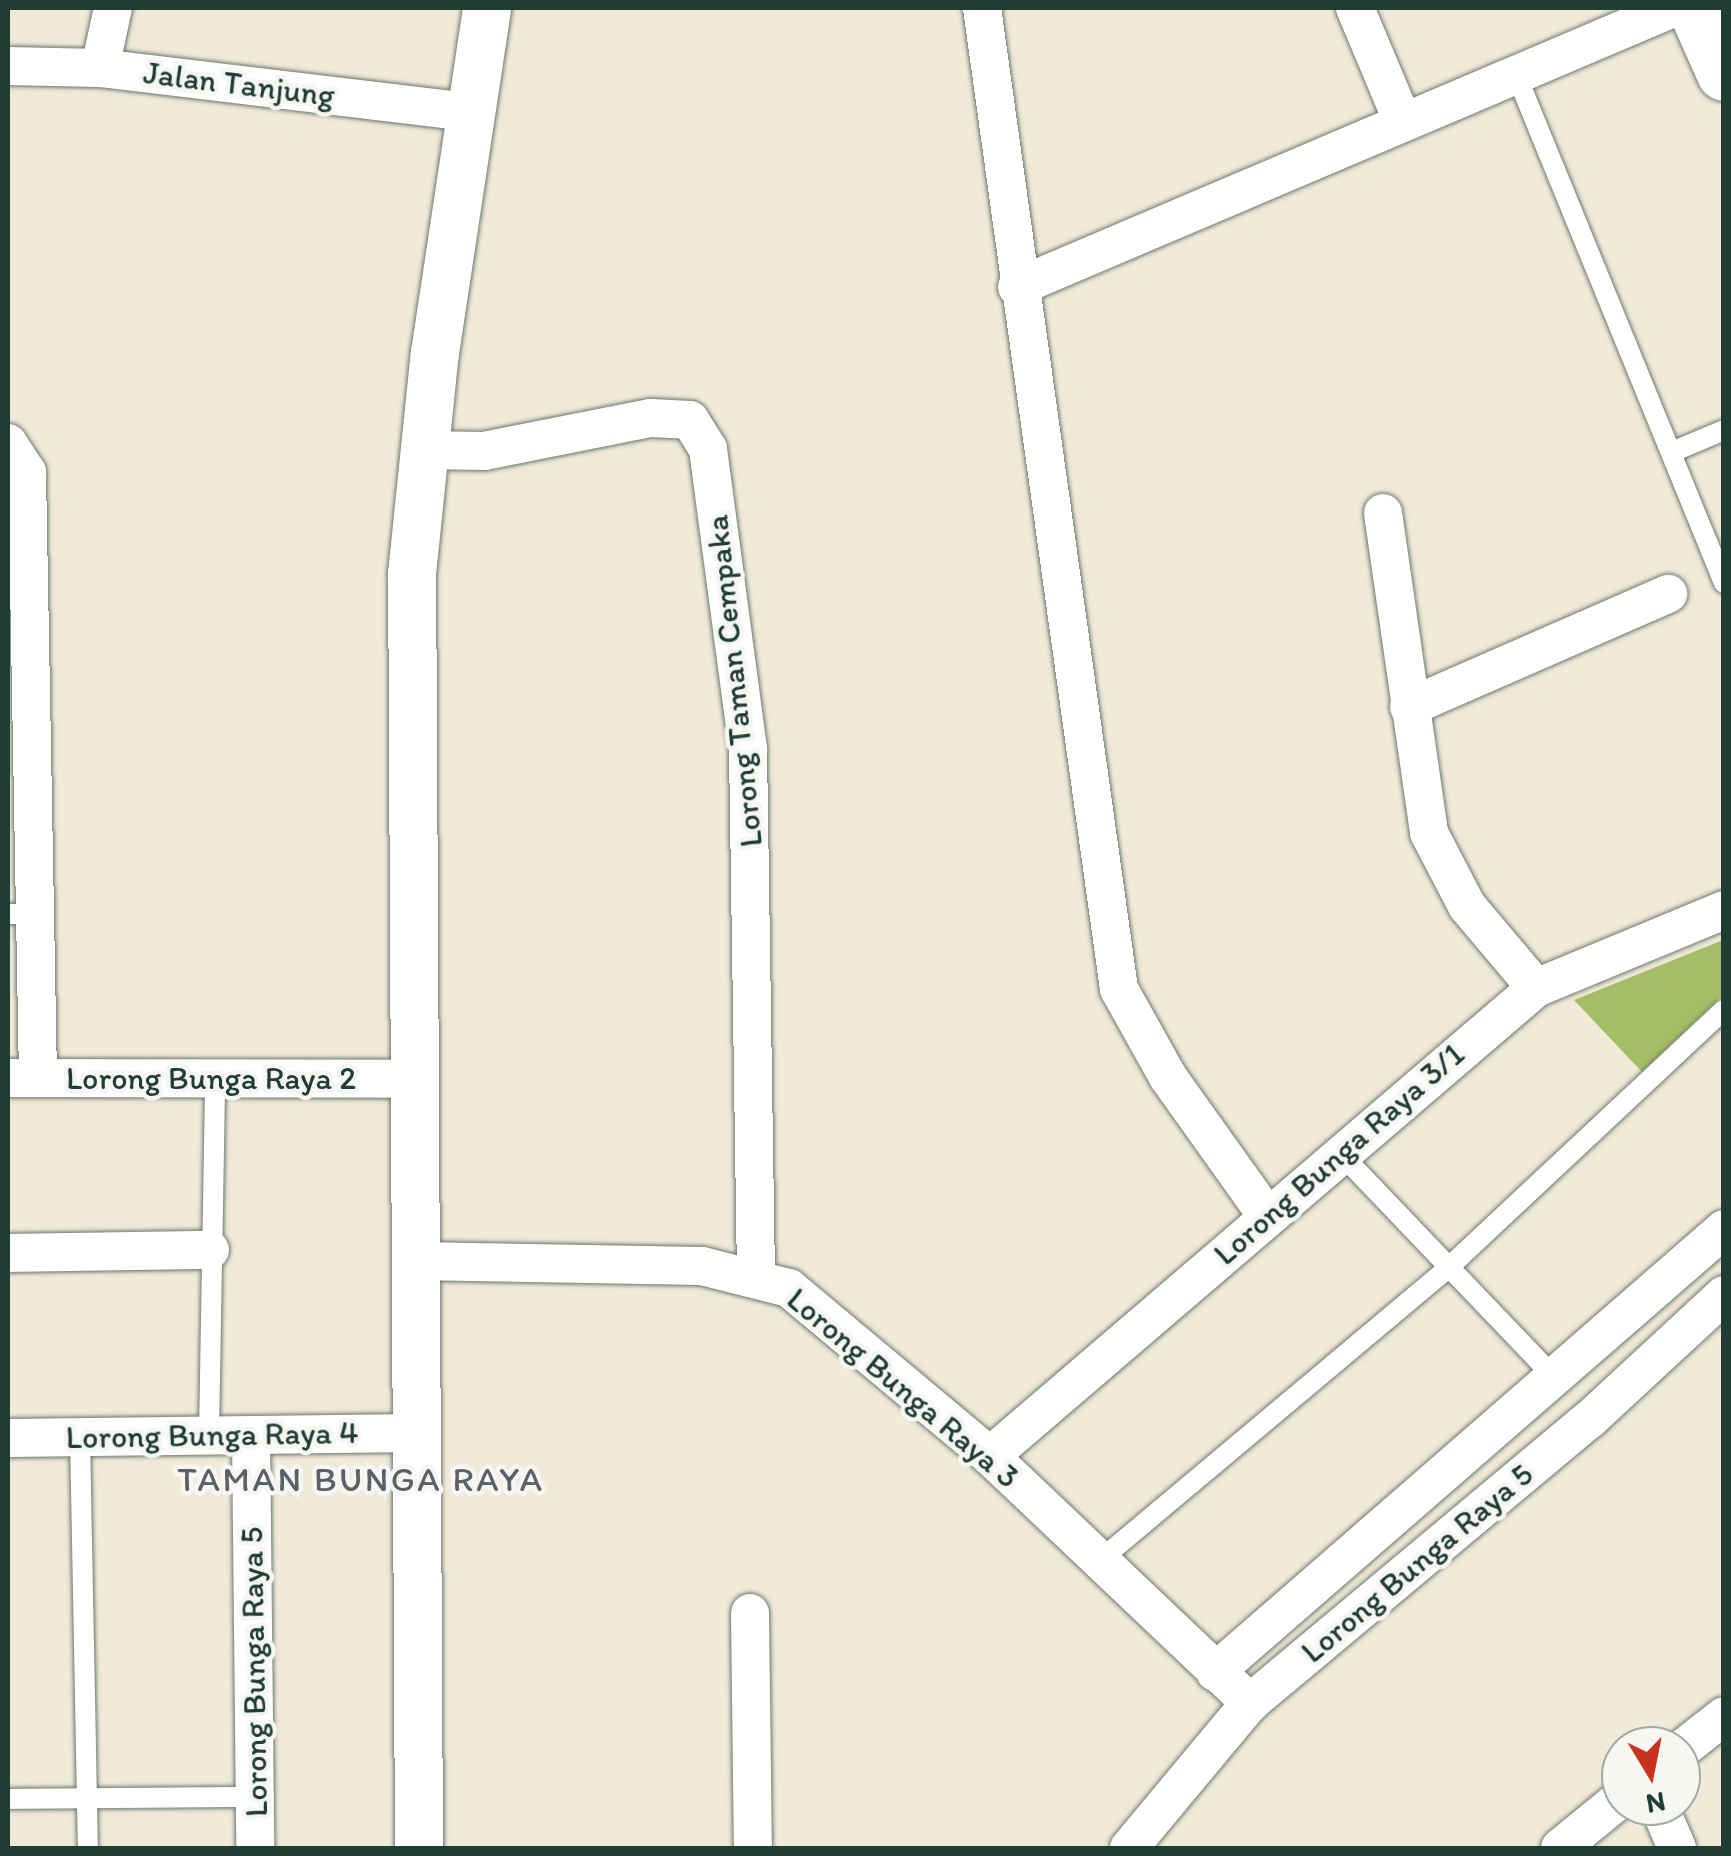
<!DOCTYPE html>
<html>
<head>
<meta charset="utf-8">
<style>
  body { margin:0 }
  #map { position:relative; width:1731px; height:1856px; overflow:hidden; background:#f2ead8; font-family:Itim,sans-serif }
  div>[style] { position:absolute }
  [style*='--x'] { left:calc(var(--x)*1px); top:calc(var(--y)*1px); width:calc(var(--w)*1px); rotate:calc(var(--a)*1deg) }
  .green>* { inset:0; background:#a4be65 }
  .roads { filter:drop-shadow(0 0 2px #697a6d) drop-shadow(0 0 2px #697a6d) }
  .service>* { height:20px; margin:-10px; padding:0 10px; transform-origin:10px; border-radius:10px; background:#fff }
  .minor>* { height:38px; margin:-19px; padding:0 19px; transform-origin:19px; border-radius:19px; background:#fff }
  .tertiary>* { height:48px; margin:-24px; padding:0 24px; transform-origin:24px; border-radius:24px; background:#fff }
  .secondary>* { height:55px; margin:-27.5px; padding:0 27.5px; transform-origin:27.5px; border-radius:27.5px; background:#fff }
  span { translate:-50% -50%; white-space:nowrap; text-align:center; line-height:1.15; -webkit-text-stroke:9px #f6f6f2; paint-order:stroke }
  .street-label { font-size:32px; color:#1f3d34 }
  .neighbourhood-label { font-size:35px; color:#5c6067; letter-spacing:2.5px }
  .frame { position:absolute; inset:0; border:10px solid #1f3d34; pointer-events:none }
  .north { position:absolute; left:1601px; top:1726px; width:100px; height:100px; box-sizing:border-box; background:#f6f6f2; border:2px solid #a0aca6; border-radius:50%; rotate:170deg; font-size:28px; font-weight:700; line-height:40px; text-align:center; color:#1f3d34 }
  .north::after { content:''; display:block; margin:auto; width:35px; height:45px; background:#c8321e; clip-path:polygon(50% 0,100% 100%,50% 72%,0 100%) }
</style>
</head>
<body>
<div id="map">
  <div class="green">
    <div style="clip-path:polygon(1723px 940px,1723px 995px,1642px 1072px,1574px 1000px)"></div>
  </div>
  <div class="roads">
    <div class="service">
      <div style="--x:1516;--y:74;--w:550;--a:67.77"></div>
      <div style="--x:1672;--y:452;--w:56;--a:-22.9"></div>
      <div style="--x:8;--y:914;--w:28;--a:0"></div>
      <div style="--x:1339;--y:1152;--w:315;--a:46.3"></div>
      <div style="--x:209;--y:1434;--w:356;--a:-89"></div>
      <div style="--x:80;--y:1437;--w:411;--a:88.9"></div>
      <div style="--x:1099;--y:1561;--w:457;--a:-40"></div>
      <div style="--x:1449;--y:1267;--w:376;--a:-43.1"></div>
      <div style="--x:8;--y:1799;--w:247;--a:-0.5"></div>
    </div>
    <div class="minor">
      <div style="--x:982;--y:8;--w:991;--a:82.05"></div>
      <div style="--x:1119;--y:989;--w:101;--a:60.9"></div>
      <div style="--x:1168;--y:1077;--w:171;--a:54.5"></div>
      <div style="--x:1355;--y:8;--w:124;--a:67.2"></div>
      <div style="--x:8;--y:66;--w:92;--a:1.2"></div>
      <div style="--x:100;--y:68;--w:372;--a:6.8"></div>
      <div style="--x:100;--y:68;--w:61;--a:-77.8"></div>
      <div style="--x:1017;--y:287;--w:713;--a:-23.04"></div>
      <div style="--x:8;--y:443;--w:35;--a:57"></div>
      <div style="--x:27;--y:472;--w:606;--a:88.96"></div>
      <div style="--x:425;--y:450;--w:59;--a:1"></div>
      <div style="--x:484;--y:451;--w:170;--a:-11.2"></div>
      <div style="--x:651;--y:418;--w:39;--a:3"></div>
      <div style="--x:690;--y:420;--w:34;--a:58"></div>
      <div style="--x:708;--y:449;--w:303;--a:82.4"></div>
      <div style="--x:748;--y:749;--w:526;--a:89.13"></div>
      <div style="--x:1383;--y:513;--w:323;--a:81.8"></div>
      <div style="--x:1429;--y:833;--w:82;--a:62.5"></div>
      <div style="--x:1467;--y:906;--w:107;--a:49.9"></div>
      <div style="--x:1409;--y:707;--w:283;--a:-23.6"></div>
      <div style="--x:8;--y:1078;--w:406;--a:0.1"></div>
      <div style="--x:8;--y:1253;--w:202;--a:-0.9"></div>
      <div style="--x:415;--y:1261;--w:287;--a:1"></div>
      <div style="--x:702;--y:1266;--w:90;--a:14.2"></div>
      <div style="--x:789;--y:1288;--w:262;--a:39.9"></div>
      <div style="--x:990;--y:1456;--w:359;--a:43.5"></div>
      <div style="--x:251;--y:1435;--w:413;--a:89.4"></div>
      <div style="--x:8;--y:1438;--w:409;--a:-0.7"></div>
      <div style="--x:990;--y:1456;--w:719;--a:-40.6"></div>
      <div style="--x:1536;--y:988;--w:204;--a:-22.5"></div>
      <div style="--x:750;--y:1613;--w:235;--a:89.3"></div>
      <div style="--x:1215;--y:1672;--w:675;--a:-41.03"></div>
      <div style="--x:1681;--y:1750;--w:55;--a:-38.3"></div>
      <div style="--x:1659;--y:1806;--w:46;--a:66.8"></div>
      <div style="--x:1129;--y:1848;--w:189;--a:-50.2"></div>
      <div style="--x:1250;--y:1703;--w:442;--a:-39.9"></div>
      <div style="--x:1589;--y:1420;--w:184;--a:-42.8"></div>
      <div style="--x:1560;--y:1848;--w:79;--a:-39.3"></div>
    </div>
    <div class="tertiary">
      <div style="--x:419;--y:1848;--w:1274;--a:-90.31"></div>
      <div style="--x:412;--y:574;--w:222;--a:-84.1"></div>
      <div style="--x:435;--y:353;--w:349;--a:-81.4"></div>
    </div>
    <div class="secondary">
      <div style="--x:1695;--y:8;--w:71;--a:66"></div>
    </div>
  </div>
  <div class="street-label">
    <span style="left:239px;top:84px;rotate:7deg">Jalan Tanjung</span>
    <span style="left:734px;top:681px;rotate:-96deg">Lorong Taman Cempaka</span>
    <span style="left:211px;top:1078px">Lorong Bunga Raya 2</span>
    <span style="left:1339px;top:1154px;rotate:-41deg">Lorong Bunga Raya 3/1</span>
    <span style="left:903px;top:1388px;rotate:40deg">Lorong Bunga Raya 3</span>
    <span style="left:212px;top:1435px;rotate:-1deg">Lorong Bunga Raya 4</span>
    <span style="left:1417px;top:1563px;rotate:-40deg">Lorong Bunga Raya 5</span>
    <span style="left:254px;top:1672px;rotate:-91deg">Lorong Bunga Raya 5</span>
  </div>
  <div class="neighbourhood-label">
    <span style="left:361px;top:1479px">TAMAN BUNGA RAYA</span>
  </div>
  <div class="frame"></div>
  <div class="north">N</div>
</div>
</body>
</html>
